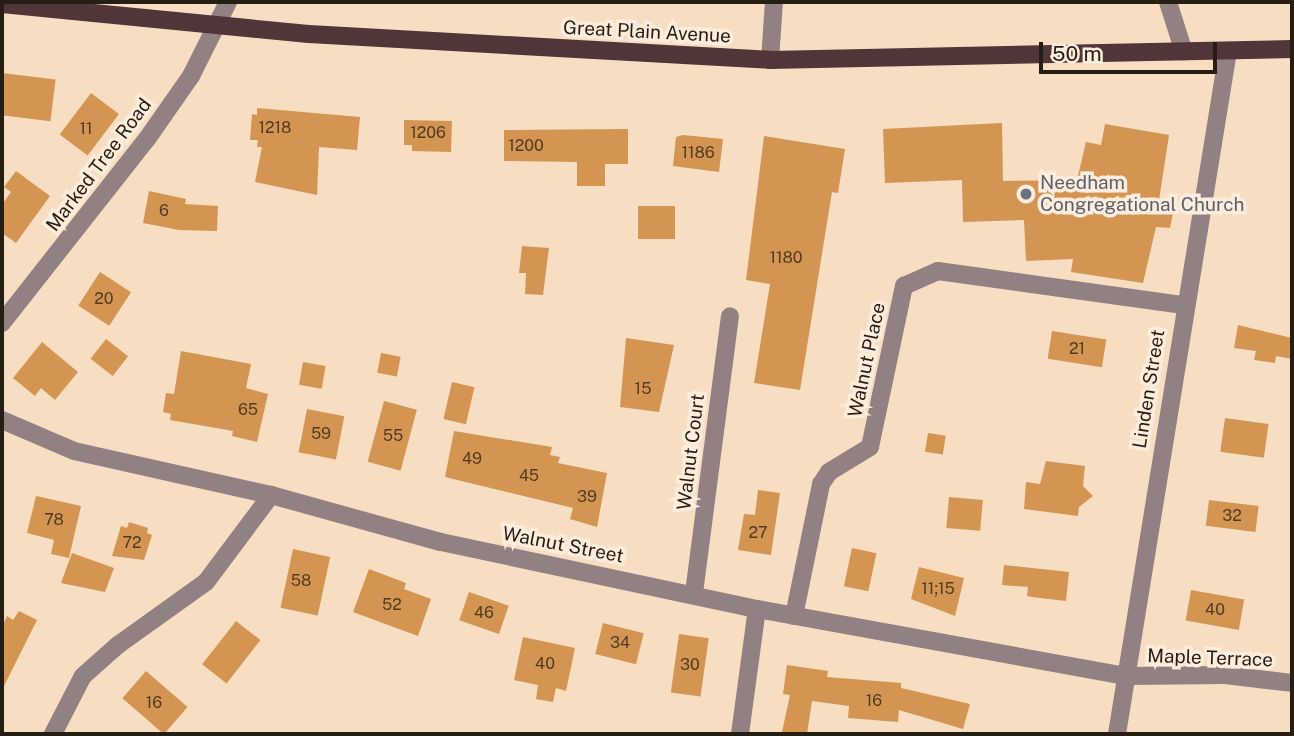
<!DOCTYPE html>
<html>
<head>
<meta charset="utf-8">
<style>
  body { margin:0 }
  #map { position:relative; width:1294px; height:736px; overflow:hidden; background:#f7ddc2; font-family:"Public Sans",sans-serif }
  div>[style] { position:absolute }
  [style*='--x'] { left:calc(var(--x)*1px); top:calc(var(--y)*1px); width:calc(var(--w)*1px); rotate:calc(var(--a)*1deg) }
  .building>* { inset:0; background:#d39551; transform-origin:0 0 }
  .minor>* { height:18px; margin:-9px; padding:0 9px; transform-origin:9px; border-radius:9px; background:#928183 }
  .major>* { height:18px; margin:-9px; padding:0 9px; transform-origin:9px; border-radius:9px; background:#503539 }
  .dots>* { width:19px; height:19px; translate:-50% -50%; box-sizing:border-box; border:4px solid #fcecdc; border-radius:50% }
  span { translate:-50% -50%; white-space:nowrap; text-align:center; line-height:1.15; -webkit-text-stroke:7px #fcecdc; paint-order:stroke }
  .number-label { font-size:16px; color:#513b22 }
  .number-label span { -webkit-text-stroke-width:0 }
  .street-label { font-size:19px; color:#261d13 }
  .worship-label { font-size:19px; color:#5b616d }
  .left { translate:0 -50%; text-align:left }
  .frame { position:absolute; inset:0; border:4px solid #261d13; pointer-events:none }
  .scale { position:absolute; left:1039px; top:42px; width:178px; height:32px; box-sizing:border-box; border:4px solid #261d13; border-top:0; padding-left:9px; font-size:21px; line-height:24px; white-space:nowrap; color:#261d13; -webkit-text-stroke:5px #fcecdc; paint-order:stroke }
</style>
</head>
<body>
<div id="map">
  <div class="building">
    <div style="left:2px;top:73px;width:54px;height:42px;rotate:7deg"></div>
    <div style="left:91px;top:93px;width:35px;height:52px;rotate:37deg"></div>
    <div style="clip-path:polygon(257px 108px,360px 117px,357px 150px,319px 147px,317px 195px,255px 182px,262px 147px,257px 147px,258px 140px,250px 140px,252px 114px,257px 115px)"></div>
    <div style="clip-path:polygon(404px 120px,452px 121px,451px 152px,412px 151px,412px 145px,404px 145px)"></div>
    <div style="clip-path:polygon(1002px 123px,1003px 181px,1077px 180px,1086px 142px,1101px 145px,1105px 124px,1169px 135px,1159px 200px,1175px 203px,1170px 228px,1156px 227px,1143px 283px,1071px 272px,1073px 259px,1026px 261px,1024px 220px,963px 222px,962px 180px,885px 183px,883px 129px)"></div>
    <div style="clip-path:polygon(628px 129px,628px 164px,605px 164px,605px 186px,577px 186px,577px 162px,504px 161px,504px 130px)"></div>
    <div style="clip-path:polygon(683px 135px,723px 139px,719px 172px,673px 166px,676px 137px)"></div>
    <div style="clip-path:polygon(764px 136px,845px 149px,838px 193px,832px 192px,800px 390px,754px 383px,770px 284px,746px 280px)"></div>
    <div style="clip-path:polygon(16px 171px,50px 196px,16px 243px,2px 233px,2px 205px,11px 192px,4px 187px)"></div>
    <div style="clip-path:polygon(149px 191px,186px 199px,185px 204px,218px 206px,217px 231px,179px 230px,143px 223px)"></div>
    <div style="left:638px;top:206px;width:37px;height:33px"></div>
    <div style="clip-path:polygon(522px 246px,549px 248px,543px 295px,525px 294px,526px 273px,519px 273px)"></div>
    <div style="left:100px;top:272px;width:37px;height:40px;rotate:33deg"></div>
    <div style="clip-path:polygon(1238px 325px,1292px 338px,1292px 359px,1276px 356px,1275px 363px,1254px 360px,1256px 351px,1234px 348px)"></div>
    <div style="left:1052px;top:331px;width:55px;height:28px;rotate:9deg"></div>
    <div style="clip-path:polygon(626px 338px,674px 345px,659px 412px,620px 407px)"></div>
    <div style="left:106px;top:339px;width:28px;height:25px;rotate:38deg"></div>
    <div style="clip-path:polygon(42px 342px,78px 372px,55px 400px,41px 388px,35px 396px,13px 378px)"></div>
    <div style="clip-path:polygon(181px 351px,251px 364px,246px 388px,268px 394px,257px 442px,232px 436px,233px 431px,170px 420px,171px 414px,163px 412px,166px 393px,174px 394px)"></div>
    <div style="left:381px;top:353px;width:20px;height:20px;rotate:11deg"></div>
    <div style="left:303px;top:362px;width:23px;height:23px;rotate:10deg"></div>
    <div style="left:452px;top:382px;width:23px;height:38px;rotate:13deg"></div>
    <div style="left:384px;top:401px;width:34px;height:63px;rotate:15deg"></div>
    <div style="left:307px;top:409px;width:38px;height:44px;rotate:11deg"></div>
    <div style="left:1225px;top:418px;width:44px;height:34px;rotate:8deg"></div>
    <div style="clip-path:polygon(454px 431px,552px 447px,550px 455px,560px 457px,558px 463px,607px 473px,597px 527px,570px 519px,573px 508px,445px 477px)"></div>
    <div style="left:928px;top:433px;width:18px;height:19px;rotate:9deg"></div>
    <div style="clip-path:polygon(1046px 461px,1085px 466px,1083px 486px,1093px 496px,1079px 507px,1078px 516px,1024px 509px,1026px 482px,1040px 484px)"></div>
    <div style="clip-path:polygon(758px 490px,780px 493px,771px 555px,738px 550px,744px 514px,755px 515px)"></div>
    <div style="clip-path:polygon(36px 496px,81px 506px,69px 558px,51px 554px,54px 540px,27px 533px)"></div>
    <div style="left:949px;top:497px;width:34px;height:31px;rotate:5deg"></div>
    <div style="left:1209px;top:500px;width:50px;height:26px;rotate:7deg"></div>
    <div style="clip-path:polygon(129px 522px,148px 528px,147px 533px,152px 535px,144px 560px,112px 556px,121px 526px,127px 528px)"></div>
    <div style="left:852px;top:548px;width:25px;height:39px;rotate:12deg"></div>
    <div style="left:293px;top:549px;width:38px;height:60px;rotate:12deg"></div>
    <div style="clip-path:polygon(72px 553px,114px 568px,105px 592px,61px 583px)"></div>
    <div style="clip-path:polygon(1004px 565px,1069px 572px,1066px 601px,1032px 597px,1027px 596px,1028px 587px,1002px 585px)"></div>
    <div style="clip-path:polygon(919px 567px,964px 578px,955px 616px,911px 599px)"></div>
    <div style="clip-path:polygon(369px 569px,406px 583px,404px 589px,431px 599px,418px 636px,353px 612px)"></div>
    <div style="left:1191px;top:590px;width:54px;height:31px;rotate:10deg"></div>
    <div style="left:469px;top:592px;width:42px;height:30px;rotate:19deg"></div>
    <div style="clip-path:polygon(19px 611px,37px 620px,2px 690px,2px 627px,7px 616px,13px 620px)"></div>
    <div style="left:236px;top:621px;width:31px;height:55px;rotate:38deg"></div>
    <div style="left:603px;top:623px;width:42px;height:32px;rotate:14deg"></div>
    <div style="left:679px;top:634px;width:30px;height:59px;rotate:8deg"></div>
    <div style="clip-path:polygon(523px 637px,575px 648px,566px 691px,556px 688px,553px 702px,536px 699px,538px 685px,514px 680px)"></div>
    <div style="clip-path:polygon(787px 665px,828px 671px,827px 677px,901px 683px,901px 688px,970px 704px,963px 729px,899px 710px,898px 722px,848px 718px,849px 706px,812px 701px,807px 734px,782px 732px,790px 695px,783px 694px)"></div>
    <div style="left:146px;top:671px;width:55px;height:36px;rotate:41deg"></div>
  </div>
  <div class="minor">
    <div style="--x:1168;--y:2;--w:52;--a:72.3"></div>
    <div style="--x:770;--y:60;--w:58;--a:-86.1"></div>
    <div style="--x:2;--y:323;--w:234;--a:-51.8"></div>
    <div style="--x:147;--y:139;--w:77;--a:-55.1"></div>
    <div style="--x:191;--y:76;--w:83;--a:-63.4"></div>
    <div style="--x:2;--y:420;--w:78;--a:23.3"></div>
    <div style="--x:74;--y:451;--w:202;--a:12.6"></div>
    <div style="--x:271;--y:495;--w:176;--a:15.5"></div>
    <div style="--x:441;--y:542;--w:323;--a:12"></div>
    <div style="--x:757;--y:609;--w:375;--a:10.3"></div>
    <div style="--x:1126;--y:676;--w:99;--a:-0.6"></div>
    <div style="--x:1225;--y:675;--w:67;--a:6.8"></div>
    <div style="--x:694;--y:593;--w:279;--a:-82.6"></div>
    <div style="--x:794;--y:616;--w:135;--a:-78.4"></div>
    <div style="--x:821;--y:484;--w:14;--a:-56"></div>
    <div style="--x:829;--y:472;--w:48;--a:-31.4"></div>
    <div style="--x:870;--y:447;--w:165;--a:-78.1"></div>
    <div style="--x:904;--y:286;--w:37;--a:-24"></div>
    <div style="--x:938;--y:271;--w:248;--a:7.9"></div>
    <div style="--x:53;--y:734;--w:65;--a:-62.7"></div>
    <div style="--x:83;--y:676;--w:47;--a:-41.5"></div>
    <div style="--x:118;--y:645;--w:108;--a:-35.6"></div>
    <div style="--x:206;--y:582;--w:109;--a:-53.2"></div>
    <div style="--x:740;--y:734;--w:126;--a:-82.3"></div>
    <div style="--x:1117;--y:734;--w:692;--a:-80.77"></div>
  </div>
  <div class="major">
    <div style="--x:2;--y:4;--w:308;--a:5.6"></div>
    <div style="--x:309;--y:34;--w:462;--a:3.2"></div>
    <div style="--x:770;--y:60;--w:522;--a:-1.21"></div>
  </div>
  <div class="dots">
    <div style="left:1026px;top:194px;background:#6b7280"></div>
  </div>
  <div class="number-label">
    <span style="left:275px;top:128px">1218</span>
    <span style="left:86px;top:129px">11</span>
    <span style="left:428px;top:133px">1206</span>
    <span style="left:526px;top:146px">1200</span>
    <span style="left:698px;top:153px">1186</span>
    <span style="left:164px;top:211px">6</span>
    <span style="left:786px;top:258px">1180</span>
    <span style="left:104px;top:299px">20</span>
    <span style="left:1077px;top:349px">21</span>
    <span style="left:643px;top:389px">15</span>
    <span style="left:248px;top:410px">65</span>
    <span style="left:321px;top:434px">59</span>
    <span style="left:393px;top:436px">55</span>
    <span style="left:472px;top:459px">49</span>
    <span style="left:529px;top:476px">45</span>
    <span style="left:587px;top:497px">39</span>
    <span style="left:1232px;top:516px">32</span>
    <span style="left:54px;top:520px">78</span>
    <span style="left:758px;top:533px">27</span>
    <span style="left:132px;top:543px">72</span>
    <span style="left:301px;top:581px">58</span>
    <span style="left:938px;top:589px">11;15</span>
    <span style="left:392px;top:605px">52</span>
    <span style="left:1215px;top:610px">40</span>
    <span style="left:484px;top:613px">46</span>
    <span style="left:620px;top:643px">34</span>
    <span style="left:545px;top:664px">40</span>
    <span style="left:690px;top:665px">30</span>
    <span style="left:874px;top:701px">16</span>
    <span style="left:154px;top:703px">16</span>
  </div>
  <div class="street-label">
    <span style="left:647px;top:32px;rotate:3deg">Great Plain Avenue</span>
    <span style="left:99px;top:165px;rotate:-53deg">Marked Tree Road</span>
    <span style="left:867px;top:360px;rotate:-78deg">Walnut Place</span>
    <span style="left:1149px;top:389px;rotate:-81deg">Linden Street</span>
    <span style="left:691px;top:452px;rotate:-83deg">Walnut Court</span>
    <span style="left:563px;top:545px;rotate:11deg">Walnut Street</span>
    <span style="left:1210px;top:658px;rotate:2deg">Maple Terrace</span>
  </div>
  <div class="worship-label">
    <span class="left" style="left:1040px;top:194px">Needham<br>Congregational Church</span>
  </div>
  <div class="frame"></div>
  <div class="scale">50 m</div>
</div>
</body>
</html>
